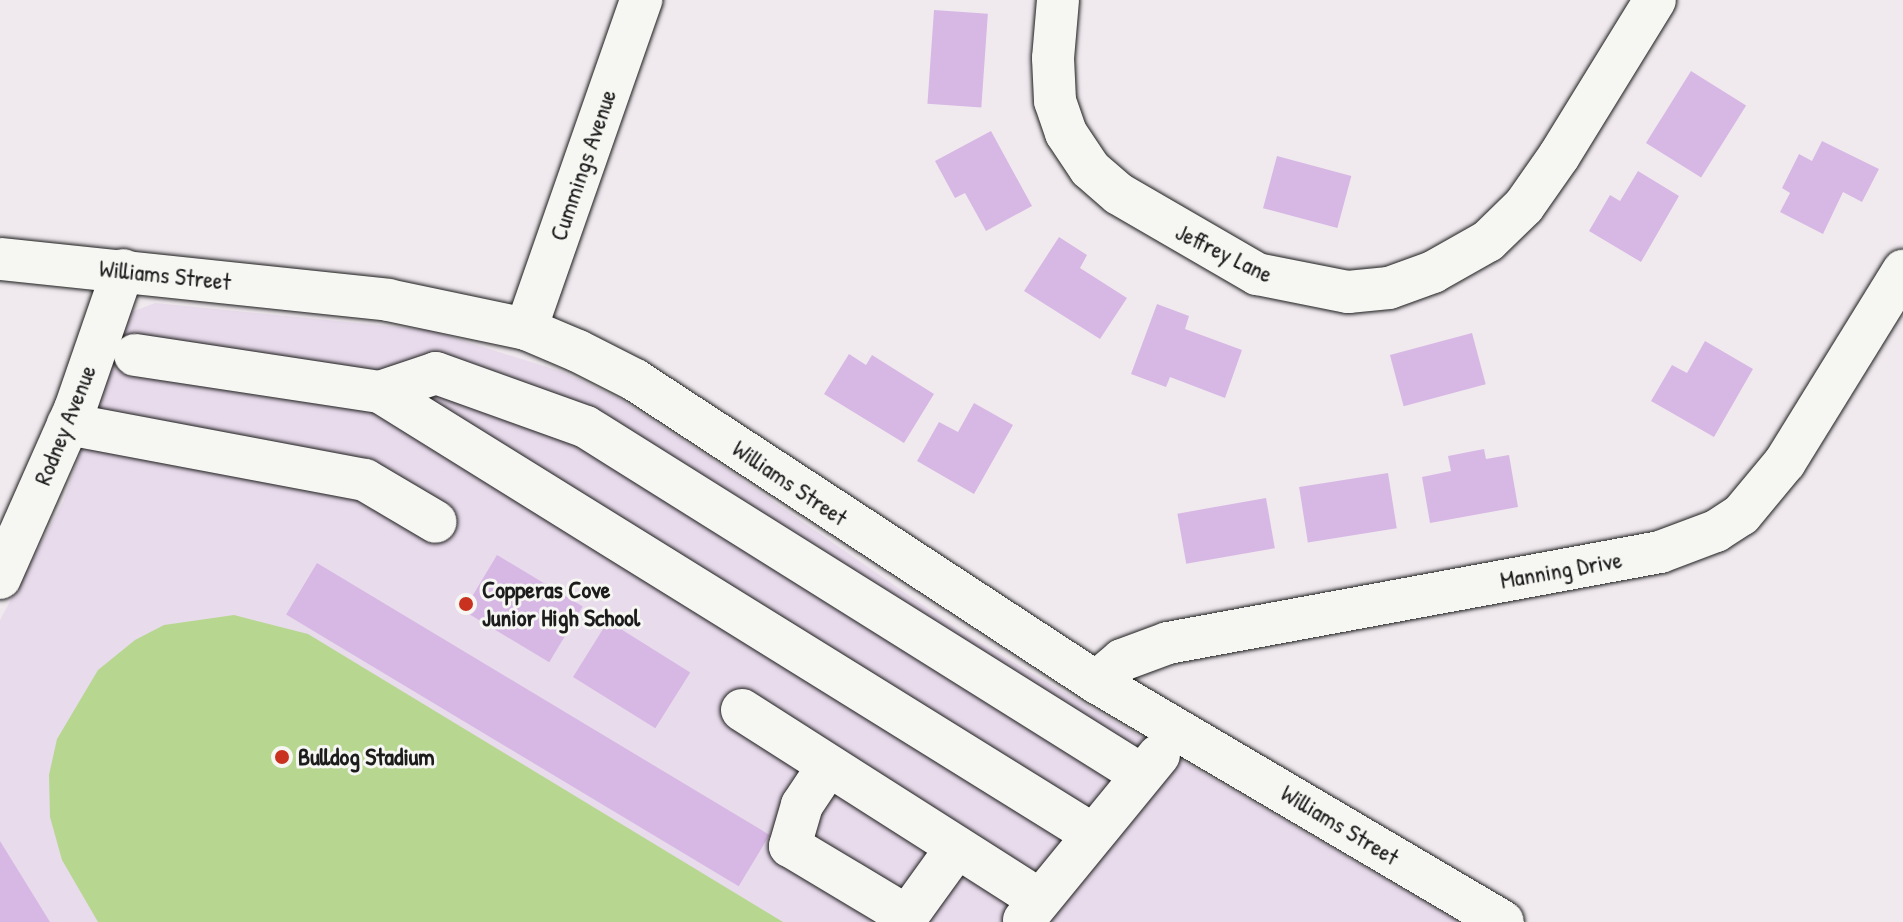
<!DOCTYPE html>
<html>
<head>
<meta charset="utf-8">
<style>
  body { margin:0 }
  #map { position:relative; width:1903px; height:922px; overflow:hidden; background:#f0eaef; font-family:"Patrick Hand",sans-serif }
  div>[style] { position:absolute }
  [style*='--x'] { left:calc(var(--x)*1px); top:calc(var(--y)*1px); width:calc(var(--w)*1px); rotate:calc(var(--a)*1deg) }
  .built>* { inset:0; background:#e8dbec }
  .green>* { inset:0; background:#b7d790 }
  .building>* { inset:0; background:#d7b8e4; transform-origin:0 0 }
  .roads { filter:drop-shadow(0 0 2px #1c1c1c) drop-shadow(0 0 2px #1c1c1c) }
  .minor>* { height:42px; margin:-21px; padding:0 21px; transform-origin:21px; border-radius:21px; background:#f6f6f2 }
  .dots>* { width:22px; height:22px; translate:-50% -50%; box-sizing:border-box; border:4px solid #f6f6f2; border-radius:50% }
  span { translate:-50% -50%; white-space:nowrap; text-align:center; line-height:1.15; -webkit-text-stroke:6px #f6f6f2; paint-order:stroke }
  .street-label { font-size:24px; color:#1c1c1c }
  .poi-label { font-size:24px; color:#1c1c1c; font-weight:700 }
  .left { translate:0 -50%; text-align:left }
</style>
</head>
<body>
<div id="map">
  <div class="built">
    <div style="clip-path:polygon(155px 303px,429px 330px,563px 372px,620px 399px,715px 461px,963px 633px,1459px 922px,0 922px,0 620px,63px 502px,129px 313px)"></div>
  </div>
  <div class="green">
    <div style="clip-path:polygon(234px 615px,308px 634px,783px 922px,98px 922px,62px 860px,50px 817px,49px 775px,57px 739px,98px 670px,135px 640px,164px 625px)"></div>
  </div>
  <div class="building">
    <div style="left:934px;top:10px;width:54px;height:94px;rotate:4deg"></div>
    <div style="left:1691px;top:71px;width:65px;height:85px;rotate:32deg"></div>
    <div style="clip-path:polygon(991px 131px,1032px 206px,986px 231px,965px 193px,955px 198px,935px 161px)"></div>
    <div style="clip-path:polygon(1822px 141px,1879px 169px,1862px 202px,1843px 192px,1823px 234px,1780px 212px,1790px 193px,1782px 188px,1799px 154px,1812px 161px)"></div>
    <div style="left:1277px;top:156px;width:77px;height:54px;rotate:15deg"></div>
    <div style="clip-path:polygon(1638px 171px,1679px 196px,1641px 262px,1589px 231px,1610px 195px,1620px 201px)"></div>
    <div style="clip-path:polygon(1059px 237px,1087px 255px,1080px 268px,1127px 298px,1100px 339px,1024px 291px)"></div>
    <div style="clip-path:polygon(1157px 304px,1189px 316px,1185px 329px,1242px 350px,1225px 398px,1170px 377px,1166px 387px,1131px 374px)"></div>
    <div style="left:1472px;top:333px;width:53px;height:85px;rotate:75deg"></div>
    <div style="clip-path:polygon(1705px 341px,1753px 369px,1714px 437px,1651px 401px,1672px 365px,1687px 373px)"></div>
    <div style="clip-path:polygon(849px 354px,866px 365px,872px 355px,934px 394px,904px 443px,824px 394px)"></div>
    <div style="clip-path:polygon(974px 403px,1013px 425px,974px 494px,917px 461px,939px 422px,958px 432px)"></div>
    <div style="clip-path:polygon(1484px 449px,1486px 459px,1509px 455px,1518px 507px,1430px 523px,1422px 477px,1451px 471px,1448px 456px)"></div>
    <div style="left:1388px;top:473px;width:56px;height:90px;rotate:81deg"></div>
    <div style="left:1266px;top:498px;width:51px;height:90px;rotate:80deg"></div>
    <div style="left:497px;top:555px;width:100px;height:65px;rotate:31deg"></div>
    <div style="left:317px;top:563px;width:528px;height:60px;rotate:31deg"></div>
    <div style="left:608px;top:621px;width:97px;height:66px;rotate:32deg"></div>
    <div style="clip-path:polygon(0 841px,50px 922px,0 922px)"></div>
  </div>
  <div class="roads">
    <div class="minor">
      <div style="--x:1058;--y:0;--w:58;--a:94.9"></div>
      <div style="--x:1053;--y:58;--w:43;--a:87.3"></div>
      <div style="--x:1055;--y:101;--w:34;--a:71"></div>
      <div style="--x:1066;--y:133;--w:43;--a:56.3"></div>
      <div style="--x:1090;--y:169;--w:38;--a:41"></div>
      <div style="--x:1119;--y:194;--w:160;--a:30.1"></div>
      <div style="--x:1257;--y:274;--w:93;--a:11.2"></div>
      <div style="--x:1348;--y:292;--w:41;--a:-5.6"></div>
      <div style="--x:1389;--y:288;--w:47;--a:-20"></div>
      <div style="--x:1433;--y:272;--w:63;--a:-29.4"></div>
      <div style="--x:1488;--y:241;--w:50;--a:-44.2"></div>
      <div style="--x:1524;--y:206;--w:61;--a:-55"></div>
      <div style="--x:1559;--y:156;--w:183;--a:-58.4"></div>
      <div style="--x:0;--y:259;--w:390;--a:6"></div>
      <div style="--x:388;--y:300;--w:141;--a:11.9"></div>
      <div style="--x:526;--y:329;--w:56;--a:22.9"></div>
      <div style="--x:578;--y:351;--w:64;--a:27"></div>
      <div style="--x:635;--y:380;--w:551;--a:33.23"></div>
      <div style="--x:1096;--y:682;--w:472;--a:30.5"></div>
      <div style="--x:526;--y:329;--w:349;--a:-70.7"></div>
      <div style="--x:135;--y:355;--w:248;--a:8.6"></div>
      <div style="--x:380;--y:392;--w:838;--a:31.83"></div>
      <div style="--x:380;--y:392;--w:59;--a:-18.7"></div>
      <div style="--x:436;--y:373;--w:159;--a:19.8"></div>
      <div style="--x:586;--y:427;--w:654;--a:32.06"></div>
      <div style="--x:68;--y:424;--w:302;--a:10.7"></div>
      <div style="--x:365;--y:480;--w:82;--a:30.6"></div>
      <div style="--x:0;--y:578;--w:185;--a:-66.1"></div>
      <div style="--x:75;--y:409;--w:147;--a:-70.9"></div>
      <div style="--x:1096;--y:682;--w:34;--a:-40"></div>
      <div style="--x:1122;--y:660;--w:49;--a:-20.3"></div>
      <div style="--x:1168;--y:643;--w:500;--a:-10.48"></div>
      <div style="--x:1660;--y:552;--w:60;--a:-20.6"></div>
      <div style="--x:1716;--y:531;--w:30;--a:-33"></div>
      <div style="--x:1741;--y:515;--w:69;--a:-50.3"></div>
      <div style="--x:1785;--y:462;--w:225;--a:-58.3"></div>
      <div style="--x:742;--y:710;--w:353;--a:32.5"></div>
      <div style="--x:828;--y:766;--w:47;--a:123.7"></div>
      <div style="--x:802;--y:805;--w:43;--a:106.3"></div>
      <div style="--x:790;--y:846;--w:125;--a:30.9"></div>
      <div style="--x:897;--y:910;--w:12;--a:76"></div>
      <div style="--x:1024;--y:920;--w:213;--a:-50.7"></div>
      <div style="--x:903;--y:922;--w:92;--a:-54.2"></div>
    </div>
  </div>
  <div class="dots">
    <div style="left:466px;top:604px;background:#c8321e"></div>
    <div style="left:282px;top:757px;background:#c8321e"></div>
  </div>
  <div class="street-label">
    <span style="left:583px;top:165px;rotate:-71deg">Cummings Avenue</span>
    <span style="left:1224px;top:253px;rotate:26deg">Jeffrey Lane</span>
    <span style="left:165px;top:275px;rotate:6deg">Williams Street</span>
    <span style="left:65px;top:425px;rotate:-68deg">Rodney Avenue</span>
    <span style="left:790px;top:483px;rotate:34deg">Williams Street</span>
    <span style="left:1561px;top:570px;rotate:-10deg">Manning Drive</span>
    <span style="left:1340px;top:825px;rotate:31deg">Williams Street</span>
  </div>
  <div class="poi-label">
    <span class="left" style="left:482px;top:604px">Copperas Cove<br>Junior High School</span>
    <span class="left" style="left:298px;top:757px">Bulldog Stadium</span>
  </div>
</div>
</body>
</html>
